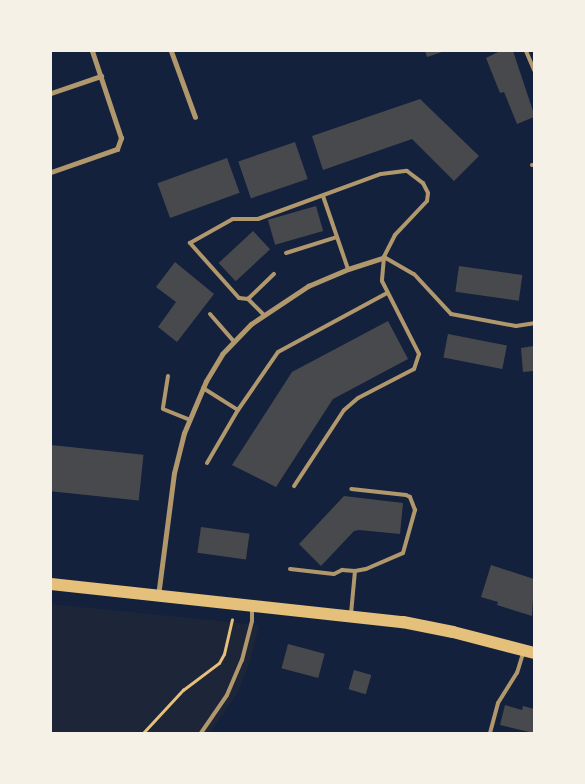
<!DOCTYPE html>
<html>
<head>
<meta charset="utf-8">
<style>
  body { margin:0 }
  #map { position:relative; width:585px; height:784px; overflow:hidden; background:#14213d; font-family:"Alegreya Sans",sans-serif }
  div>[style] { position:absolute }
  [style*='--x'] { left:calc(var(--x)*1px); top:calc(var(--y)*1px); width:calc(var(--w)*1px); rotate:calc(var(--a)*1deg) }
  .green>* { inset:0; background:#1d2539 }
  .building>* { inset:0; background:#48494c; transform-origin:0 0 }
  .path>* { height:2.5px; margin:-1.25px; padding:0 1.25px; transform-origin:1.25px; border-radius:1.25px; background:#e5c07b }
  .service>* { height:4px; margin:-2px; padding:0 2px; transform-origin:2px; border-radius:2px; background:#b1986c }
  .minor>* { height:5px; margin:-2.5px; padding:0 2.5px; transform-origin:2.5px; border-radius:2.5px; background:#b1986c }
  .primary>* { height:12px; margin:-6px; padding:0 6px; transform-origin:6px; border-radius:6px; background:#e5c07b }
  span { translate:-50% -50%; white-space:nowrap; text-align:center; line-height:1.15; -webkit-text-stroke:4px #f6f1e7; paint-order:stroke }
  .frame { position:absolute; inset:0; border:52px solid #f6f1e7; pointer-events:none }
</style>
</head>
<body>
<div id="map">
  <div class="green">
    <div style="clip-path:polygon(51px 604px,259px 625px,250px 662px,238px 692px,210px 733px,51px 733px)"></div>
  </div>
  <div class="building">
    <div style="clip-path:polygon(425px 51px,442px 51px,442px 52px,427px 57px)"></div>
    <div style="clip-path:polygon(500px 51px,513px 51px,534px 114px,534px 117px,517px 124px,504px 92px,500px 93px,486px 58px)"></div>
    <div style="clip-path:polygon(420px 99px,479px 156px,454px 181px,412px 139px,323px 170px,312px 136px)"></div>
    <div style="left:295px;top:142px;width:39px;height:60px;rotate:71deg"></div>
    <div style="left:227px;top:158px;width:37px;height:74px;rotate:70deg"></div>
    <div style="left:316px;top:206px;width:26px;height:50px;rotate:74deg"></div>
    <div style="left:253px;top:231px;width:25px;height:47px;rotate:47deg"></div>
    <div style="clip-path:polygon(175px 262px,214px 294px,177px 342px,158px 327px,176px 302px,156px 287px)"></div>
    <div style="left:459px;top:266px;width:64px;height:26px;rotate:8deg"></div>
    <div style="clip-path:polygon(388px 321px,408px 359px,333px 399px,276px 487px,232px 465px,292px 372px)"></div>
    <div style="left:448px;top:334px;width:60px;height:24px;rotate:11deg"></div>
    <div style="clip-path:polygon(534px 346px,534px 371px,523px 372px,521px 348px)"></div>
    <div style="left:51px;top:445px;width:93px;height:46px;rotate:6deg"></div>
    <div style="clip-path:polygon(344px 496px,403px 503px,400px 534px,359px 530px,354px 531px,321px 566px,299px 544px)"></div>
    <div style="left:201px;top:527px;width:49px;height:26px;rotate:8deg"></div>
    <div style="clip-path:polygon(491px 565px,534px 579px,532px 616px,497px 605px,498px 602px,481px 597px)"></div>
    <div style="left:288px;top:644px;width:38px;height:25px;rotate:15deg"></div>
    <div style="left:354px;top:670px;width:18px;height:20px;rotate:16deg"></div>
    <div style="clip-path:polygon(505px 705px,522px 710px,523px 706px,534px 709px,534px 733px,500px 725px)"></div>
  </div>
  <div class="path">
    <div style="--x:143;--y:733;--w:59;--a:-47.1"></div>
    <div style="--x:183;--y:690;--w:45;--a:-36.9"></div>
    <div style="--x:219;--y:663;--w:10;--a:-61"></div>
    <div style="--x:224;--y:654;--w:35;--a:-77"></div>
  </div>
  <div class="service">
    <div style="--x:526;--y:51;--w:21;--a:67"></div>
    <div style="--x:532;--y:165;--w:2;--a:0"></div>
    <div style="--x:323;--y:196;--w:77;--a:71.1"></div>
    <div style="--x:286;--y:253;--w:53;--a:-17.4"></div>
    <div style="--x:384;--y:257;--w:34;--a:30"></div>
    <div style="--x:414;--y:274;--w:54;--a:47.2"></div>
    <div style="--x:451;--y:314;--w:66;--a:10.5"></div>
    <div style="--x:516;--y:326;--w:18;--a:-9"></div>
    <div style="--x:248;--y:299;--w:36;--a:-44"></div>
    <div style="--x:210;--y:314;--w:37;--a:49"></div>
    <div style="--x:264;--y:315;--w:23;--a:-135"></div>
    <div style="--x:248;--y:299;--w:9;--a:-174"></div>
    <div style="--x:239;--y:298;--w:74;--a:-131.7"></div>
    <div style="--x:190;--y:243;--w:49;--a:-29.2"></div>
    <div style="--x:233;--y:219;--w:25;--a:0"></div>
    <div style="--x:258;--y:219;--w:131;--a:-20.1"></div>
    <div style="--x:381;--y:174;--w:26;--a:-7"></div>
    <div style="--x:407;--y:171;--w:20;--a:37"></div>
    <div style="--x:423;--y:183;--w:11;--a:63"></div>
    <div style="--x:428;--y:193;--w:8;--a:97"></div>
    <div style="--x:427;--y:201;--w:47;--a:133.3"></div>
    <div style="--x:395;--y:235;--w:25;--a:117"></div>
    <div style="--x:384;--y:257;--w:24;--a:95"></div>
    <div style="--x:382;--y:281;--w:82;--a:63.1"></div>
    <div style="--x:419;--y:354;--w:16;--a:108"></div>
    <div style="--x:414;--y:369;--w:63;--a:152.6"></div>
    <div style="--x:358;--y:398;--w:18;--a:139"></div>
    <div style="--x:344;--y:410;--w:91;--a:123.3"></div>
    <div style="--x:168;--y:376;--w:33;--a:99"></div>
    <div style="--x:163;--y:409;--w:29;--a:22"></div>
    <div style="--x:203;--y:388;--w:41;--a:32.2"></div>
    <div style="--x:207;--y:463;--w:61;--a:-59.7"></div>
    <div style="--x:238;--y:410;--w:70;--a:-55.4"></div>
    <div style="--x:278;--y:352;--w:124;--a:-28.4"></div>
    <div style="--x:290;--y:569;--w:44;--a:6.5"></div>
    <div style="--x:334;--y:574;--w:9;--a:-27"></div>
    <div style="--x:342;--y:570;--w:13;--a:4"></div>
    <div style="--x:355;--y:571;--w:11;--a:-10"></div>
    <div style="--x:366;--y:569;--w:40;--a:-23.4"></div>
    <div style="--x:403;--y:553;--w:45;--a:-74.4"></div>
    <div style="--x:415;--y:510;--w:14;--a:-111"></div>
    <div style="--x:410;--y:497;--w:4;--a:-153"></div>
    <div style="--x:406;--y:495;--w:55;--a:-173.8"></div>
    <div style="--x:351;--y:614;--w:43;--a:-84.7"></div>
    <div style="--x:201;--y:733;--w:46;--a:-55.6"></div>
    <div style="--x:227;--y:695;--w:38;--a:-67"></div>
    <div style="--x:242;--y:660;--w:40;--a:-75.6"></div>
    <div style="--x:252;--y:621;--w:14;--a:-90"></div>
    <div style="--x:490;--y:733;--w:31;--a:-75"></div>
    <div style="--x:498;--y:703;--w:36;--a:-58"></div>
    <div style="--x:517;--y:673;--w:21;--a:-73"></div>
  </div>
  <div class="minor">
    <div style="--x:171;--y:51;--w:70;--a:70"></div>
    <div style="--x:51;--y:93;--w:53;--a:-18.8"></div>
    <div style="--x:51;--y:172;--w:70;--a:-19.2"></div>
    <div style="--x:117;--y:149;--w:12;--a:-70"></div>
    <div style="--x:121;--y:138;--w:92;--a:-108.4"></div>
    <div style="--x:158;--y:596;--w:124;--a:-82.6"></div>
    <div style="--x:174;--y:473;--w:41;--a:-76"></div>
    <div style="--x:184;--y:433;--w:56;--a:-67.1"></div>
    <div style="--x:206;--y:381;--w:31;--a:-59"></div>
    <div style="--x:222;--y:354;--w:42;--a:-46"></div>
    <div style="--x:251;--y:324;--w:69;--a:-33.7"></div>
    <div style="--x:308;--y:286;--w:43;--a:-23"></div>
    <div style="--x:348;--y:269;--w:38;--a:-18"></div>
  </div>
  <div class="primary">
    <div style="--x:51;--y:584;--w:354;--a:6.2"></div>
    <div style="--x:403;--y:622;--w:51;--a:11.3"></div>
    <div style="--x:453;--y:632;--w:84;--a:14.5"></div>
  </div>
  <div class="frame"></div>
</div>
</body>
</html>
